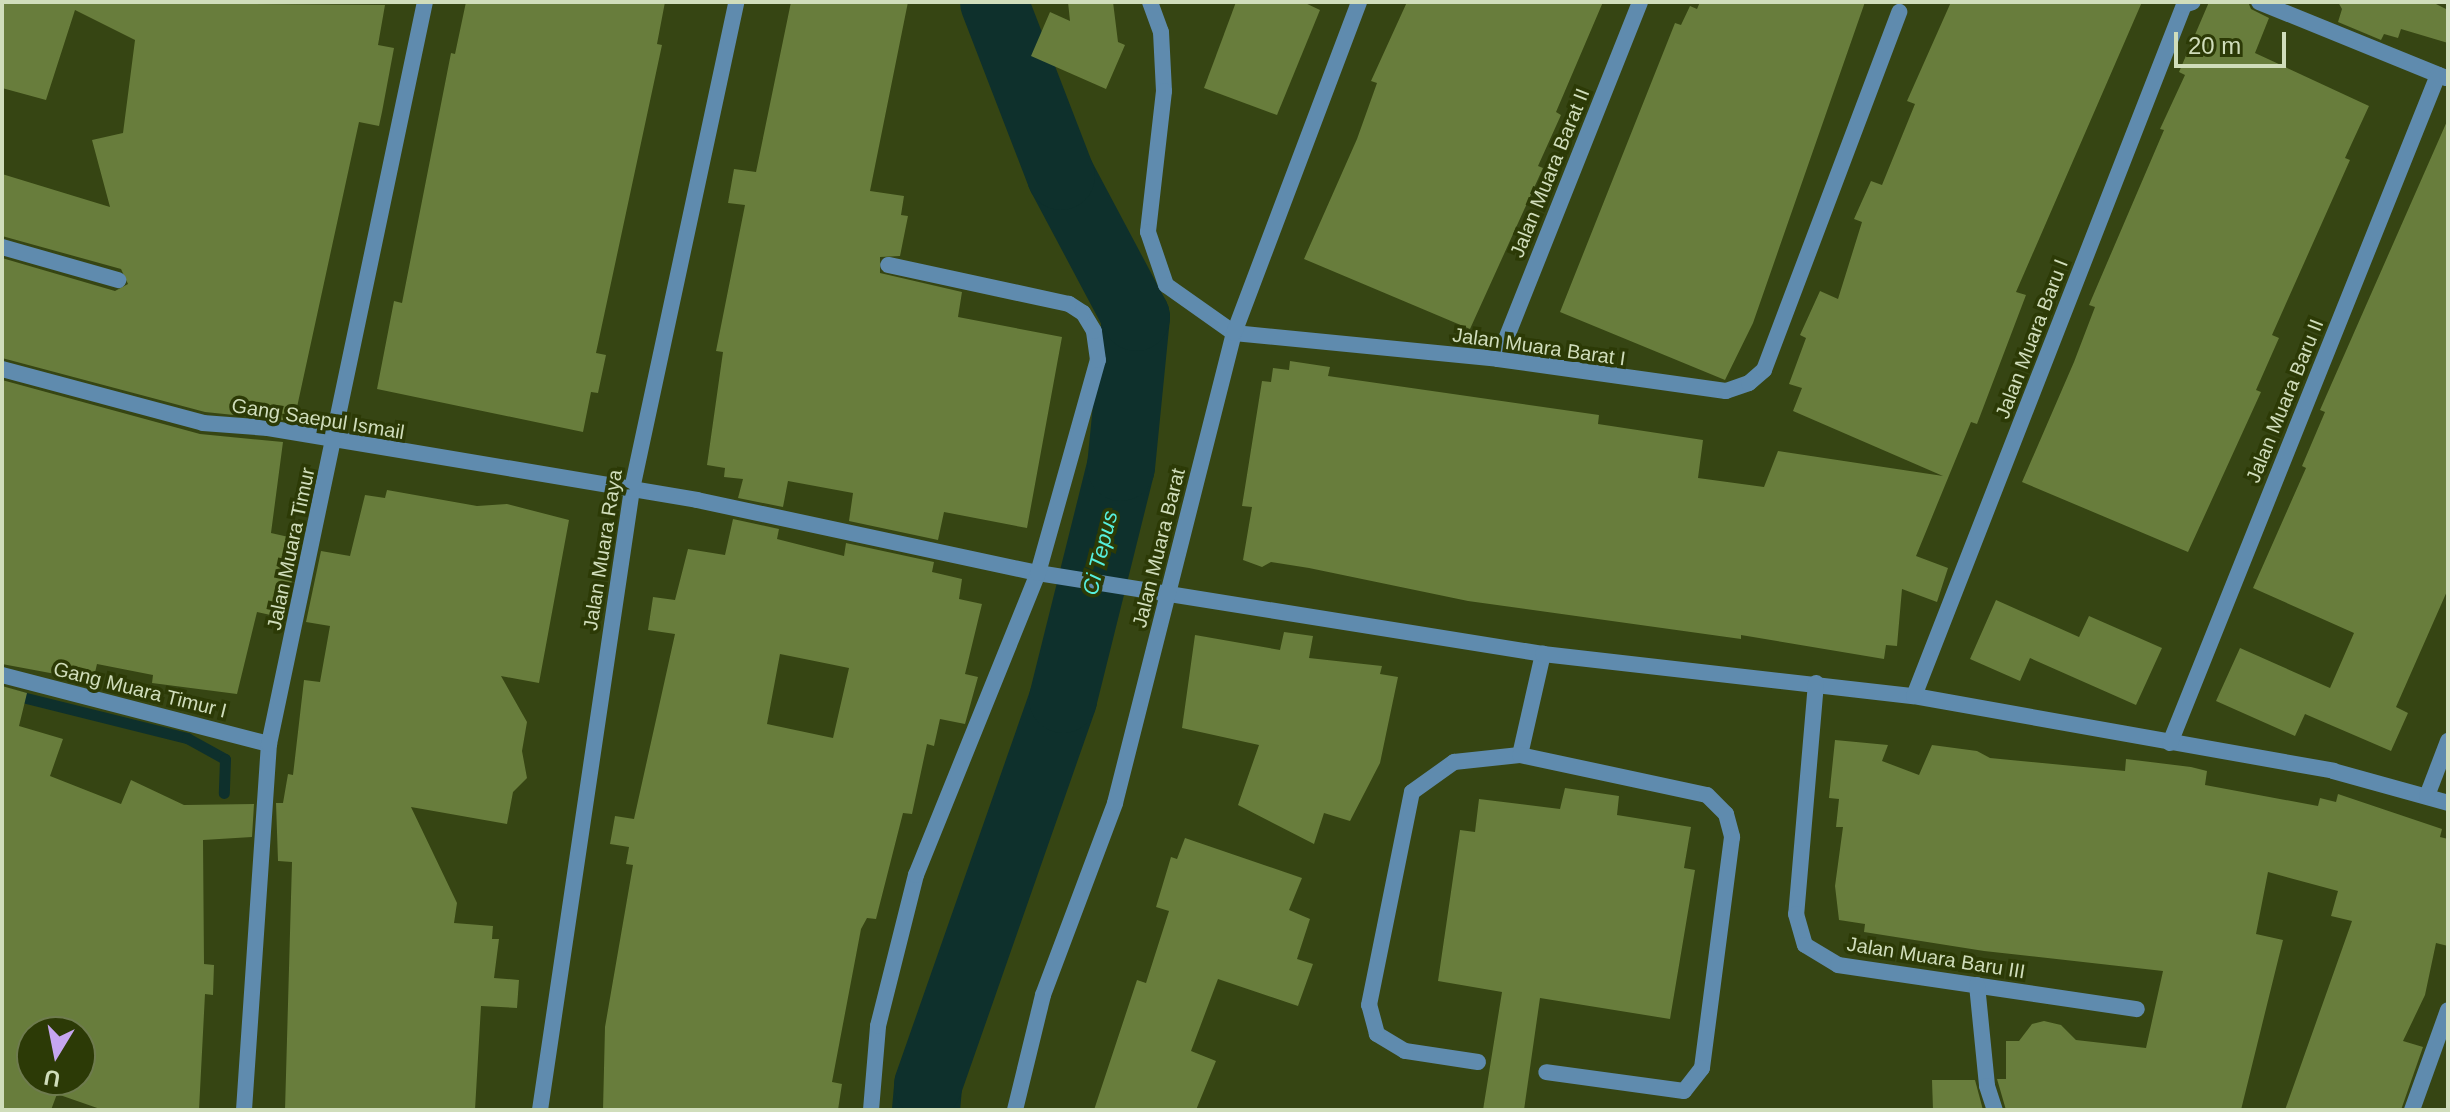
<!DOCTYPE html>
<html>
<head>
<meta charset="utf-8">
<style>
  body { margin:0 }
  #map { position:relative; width:2450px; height:1112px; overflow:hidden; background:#364513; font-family:Arial,sans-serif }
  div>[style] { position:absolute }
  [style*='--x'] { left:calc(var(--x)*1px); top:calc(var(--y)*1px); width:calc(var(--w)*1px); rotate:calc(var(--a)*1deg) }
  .stream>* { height:11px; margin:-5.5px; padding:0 5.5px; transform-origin:5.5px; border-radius:5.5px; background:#0e302c }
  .river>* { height:68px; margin:-34px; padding:0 34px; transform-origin:34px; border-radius:34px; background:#0e302c }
  .building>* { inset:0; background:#687d3c }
  .service>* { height:16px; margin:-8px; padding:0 8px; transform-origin:8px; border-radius:8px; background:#5f8bae }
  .minor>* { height:16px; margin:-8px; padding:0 8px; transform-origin:8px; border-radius:8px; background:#5f8bae }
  span { translate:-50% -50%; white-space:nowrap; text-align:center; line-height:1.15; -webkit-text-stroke:7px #2c3a06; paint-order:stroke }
  .street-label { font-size:20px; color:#d0ddbb }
  .water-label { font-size:22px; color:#56efdd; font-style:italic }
  .frame { position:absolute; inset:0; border:4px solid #d0ddbb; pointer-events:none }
  .north { position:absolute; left:16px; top:1016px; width:80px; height:80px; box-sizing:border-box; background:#2c3a06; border:2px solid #6e7b4e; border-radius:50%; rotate:190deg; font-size:22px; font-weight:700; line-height:32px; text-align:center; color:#d0ddbb }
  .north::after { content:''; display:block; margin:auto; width:28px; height:36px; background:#c6a6f0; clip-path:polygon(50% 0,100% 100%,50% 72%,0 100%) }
  .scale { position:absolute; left:2174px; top:32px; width:112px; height:36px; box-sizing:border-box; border:4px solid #d0ddbb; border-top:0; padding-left:10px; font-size:24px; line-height:28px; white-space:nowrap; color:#d0ddbb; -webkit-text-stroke:6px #2c3a06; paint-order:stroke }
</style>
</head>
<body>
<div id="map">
  <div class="stream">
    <div style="--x:2;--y:692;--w:191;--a:14"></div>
    <div style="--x:187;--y:738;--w:43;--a:28.9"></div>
    <div style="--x:225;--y:759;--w:34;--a:92"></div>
  </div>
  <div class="river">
    <div style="--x:926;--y:1110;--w:25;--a:-85"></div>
    <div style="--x:928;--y:1085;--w:409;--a:-70.7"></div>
    <div style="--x:1063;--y:699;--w:239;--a:-76"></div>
    <div style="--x:1121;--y:467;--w:151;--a:-84.3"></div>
    <div style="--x:1136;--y:317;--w:160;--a:-118"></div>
    <div style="--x:1061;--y:176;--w:186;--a:-111.1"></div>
  </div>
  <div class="building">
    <div style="clip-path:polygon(2px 2px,385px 5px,378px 45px,394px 48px,382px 112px,379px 126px,359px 122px,294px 421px,205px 412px,2px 358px,2px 258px,115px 291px,128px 284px,121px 269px,2px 236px,2px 174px,110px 207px,92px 140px,123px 133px,135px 40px,75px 10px,46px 100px,2px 88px)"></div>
    <div style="clip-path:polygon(466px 2px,665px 2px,657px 44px,662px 45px,596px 353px,606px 355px,598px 393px,591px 392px,583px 432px,377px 389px,394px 301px,402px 303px,451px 53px,455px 54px)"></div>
    <div style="clip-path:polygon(791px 2px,908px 2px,870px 191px,904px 196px,901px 215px,908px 216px,900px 256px,880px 257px,880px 273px,962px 292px,958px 317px,1062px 337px,1027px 528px,944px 512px,938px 540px,849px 521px,853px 493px,788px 481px,783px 507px,738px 498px,743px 479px,724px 477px,725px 468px,707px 465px,723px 352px,716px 351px,745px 205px,728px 203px,734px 169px,756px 172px)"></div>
    <div style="clip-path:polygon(1068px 2px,1113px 2px,1118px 42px,1125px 45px,1106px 89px,1031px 56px,1050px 12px,1070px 21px)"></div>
    <div style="clip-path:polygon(1236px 2px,1303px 2px,1320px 10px,1277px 115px,1204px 88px)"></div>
    <div style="clip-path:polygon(1407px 2px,1603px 2px,1556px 112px,1561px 115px,1538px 166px,1543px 168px,1470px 329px,1304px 259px,1357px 139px,1377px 83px,1371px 81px)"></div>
    <div style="clip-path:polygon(1700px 2px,1865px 2px,1753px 323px,1725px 380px,1560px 312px,1675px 23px,1681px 25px,1690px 6px,1697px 9px)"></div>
    <div style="clip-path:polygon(1951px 2px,2142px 2px,2016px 292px,2026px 295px,1977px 424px,1971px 422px,1916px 556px,1948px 568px,1937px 602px,1902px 589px,1897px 646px,1886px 645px,1884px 659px,1741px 635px,1741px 639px,1468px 601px,1309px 568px,1271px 562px,1262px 567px,1243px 560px,1252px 507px,1242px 506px,1262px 381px,1271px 382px,1273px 368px,1289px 370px,1290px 361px,1330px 367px,1328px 376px,1599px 415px,1598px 424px,1703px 440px,1698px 478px,1764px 487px,1778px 451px,1943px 476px,1793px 411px,1802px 388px,1789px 384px,1806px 338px,1800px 335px,1820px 291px,1838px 299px,1862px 222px,1854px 219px,1871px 181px,1882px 185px,1915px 104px,1907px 101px)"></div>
    <div style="clip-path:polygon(2209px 2px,2248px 2px,2251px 9px,2269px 18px,2255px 53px,2369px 106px,2345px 158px,2350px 160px,2272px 335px,2279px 338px,2256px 390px,2261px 392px,2188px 552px,2022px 482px,2074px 362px,2095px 307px,2089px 305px,2164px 130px,2160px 129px,2185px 75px,2179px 72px)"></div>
    <div style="clip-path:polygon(2338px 2px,2432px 2px,2448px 10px,2448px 43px,2401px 29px,2398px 38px,2384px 34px,2381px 40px,2338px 22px,2342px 9px)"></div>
    <div style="clip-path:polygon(2448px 119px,2448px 589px,2396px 707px,2408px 713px,2391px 751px,2305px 714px,2295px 736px,2216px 701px,2240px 648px,2330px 688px,2354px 633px,2253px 588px,2306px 468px,2302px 466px,2325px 412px,2320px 410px)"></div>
    <div style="clip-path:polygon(2px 380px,200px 434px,283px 442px,271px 533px,293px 538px,292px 546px,299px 547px,284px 618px,257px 612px,237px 694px,152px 683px,153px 675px,97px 664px,93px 681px,2px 664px)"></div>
    <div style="clip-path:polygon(387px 490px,477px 506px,507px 504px,569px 520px,539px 683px,501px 676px,527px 722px,522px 751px,527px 778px,513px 792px,507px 824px,411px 807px,457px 903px,454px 923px,493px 926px,492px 939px,499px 939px,494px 978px,519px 980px,517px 1008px,481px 1006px,475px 1110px,285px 1110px,292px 862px,278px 861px,276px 803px,283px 803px,288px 774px,293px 775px,304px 680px,320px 682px,330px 626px,306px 622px,321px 551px,350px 556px,365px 495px,385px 498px)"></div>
    <div style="clip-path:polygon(evenodd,733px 519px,779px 529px,777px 539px,844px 556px,846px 543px,934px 562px,932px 572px,962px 579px,959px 599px,982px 604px,965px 674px,978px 677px,965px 724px,940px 719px,934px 746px,927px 744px,912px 814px,903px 813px,876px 919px,867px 918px,861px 929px,832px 1082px,842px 1084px,838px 1110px,603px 1110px,605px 1027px,633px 865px,626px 864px,629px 847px,610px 844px,615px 816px,634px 819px,675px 634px,648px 630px,653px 597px,675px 600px,688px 549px,725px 555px,733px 519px,780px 654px,849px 668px,833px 738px,767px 724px,780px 654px)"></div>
    <div style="clip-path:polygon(1996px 600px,2079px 637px,2089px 616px,2162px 648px,2136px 705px,2030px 658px,2020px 681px,1970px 659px)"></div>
    <div style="clip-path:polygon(1284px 632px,1313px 636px,1309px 658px,1382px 666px,1380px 674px,1398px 677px,1380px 763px,1350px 821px,1324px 813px,1314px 844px,1238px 805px,1259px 745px,1182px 728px,1195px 635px,1280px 650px)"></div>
    <div style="clip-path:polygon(evenodd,2px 686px,27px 693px,19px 726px,63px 739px,50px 776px,121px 804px,131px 780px,184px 805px,254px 804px,252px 837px,203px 840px,204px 964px,214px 965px,213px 995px,205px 994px,199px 1110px,103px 1110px,57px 1094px,51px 1110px,2px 1110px,2px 686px,32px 1032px,80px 1032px,80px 1080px,32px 1080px,32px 1032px)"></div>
    <div style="clip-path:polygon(1835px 740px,1888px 745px,1882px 761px,1919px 775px,1932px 745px,1977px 751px,1990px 758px,2125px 771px,2126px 759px,2191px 767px,2207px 771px,2205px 785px,2318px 806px,2320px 798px,2336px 802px,2338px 794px,2442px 829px,2440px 837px,2448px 839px,2448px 946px,2436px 943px,2425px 995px,2403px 1041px,2423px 1047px,2401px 1110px,2285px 1110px,2352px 921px,2331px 916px,2338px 891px,2268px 872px,2256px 934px,2283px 940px,2241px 1110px,2006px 1110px,1997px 1079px,2006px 1079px,2006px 1041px,2019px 1041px,2032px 1024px,2044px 1021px,2061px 1025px,2076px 1040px,2146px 1048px,2163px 971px,1984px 951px,1864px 932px,1865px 924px,1839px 920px,1835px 886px,1843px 827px,1836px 827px,1839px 799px,1829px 798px)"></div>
    <div style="clip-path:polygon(1565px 788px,1619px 796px,1617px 815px,1691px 827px,1684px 868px,1695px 870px,1670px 1019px,1540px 998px,1524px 1110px,1483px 1110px,1502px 992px,1438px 981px,1460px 830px,1475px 832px,1479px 799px,1560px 809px)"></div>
    <div style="clip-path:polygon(1185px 838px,1302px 878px,1289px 910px,1310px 919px,1297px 959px,1313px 964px,1298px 1006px,1218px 979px,1191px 1051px,1216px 1061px,1196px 1110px,1094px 1110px,1137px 980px,1146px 983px,1169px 911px,1156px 907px,1171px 857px,1177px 859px)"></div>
    <div style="clip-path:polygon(1932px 1080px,1975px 1080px,1983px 1110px,1933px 1110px)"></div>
  </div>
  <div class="service">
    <div style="--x:1520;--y:755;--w:104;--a:-77.2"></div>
    <div style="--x:1478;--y:1062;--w:74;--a:-171.4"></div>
    <div style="--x:1405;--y:1051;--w:33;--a:-149"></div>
    <div style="--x:1377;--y:1034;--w:30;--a:-105"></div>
    <div style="--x:1369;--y:1005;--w:217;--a:-78.6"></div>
    <div style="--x:1412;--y:792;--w:52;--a:-35.5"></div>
    <div style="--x:1454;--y:762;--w:66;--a:-6.1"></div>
    <div style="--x:1520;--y:755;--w:191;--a:12.1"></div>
    <div style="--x:1707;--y:795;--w:27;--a:45"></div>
    <div style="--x:1726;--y:814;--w:24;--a:75"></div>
    <div style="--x:1732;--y:837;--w:233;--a:97.4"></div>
    <div style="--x:1702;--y:1068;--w:29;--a:128"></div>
    <div style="--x:1684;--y:1091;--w:139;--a:-172.2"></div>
  </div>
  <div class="minor">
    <div style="--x:1150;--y:2;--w:32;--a:70"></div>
    <div style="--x:1161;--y:32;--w:59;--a:87.1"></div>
    <div style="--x:1164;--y:91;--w:142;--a:96.5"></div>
    <div style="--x:1148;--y:232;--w:56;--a:71.2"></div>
    <div style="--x:1166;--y:285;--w:83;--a:35.2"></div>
    <div style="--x:1234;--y:333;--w:265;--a:5.6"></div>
    <div style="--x:1498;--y:359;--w:230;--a:8"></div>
    <div style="--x:1726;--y:391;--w:24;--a:-19"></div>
    <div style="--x:1749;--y:383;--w:20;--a:-41"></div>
    <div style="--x:1764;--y:370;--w:383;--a:-69.3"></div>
    <div style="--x:2259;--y:2;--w:202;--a:22.1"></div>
    <div style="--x:2;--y:247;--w:121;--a:15.9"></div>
    <div style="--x:1498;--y:359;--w:384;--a:-68.3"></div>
    <div style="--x:2;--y:369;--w:208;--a:15"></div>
    <div style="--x:203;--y:423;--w:65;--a:4.4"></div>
    <div style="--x:268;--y:428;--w:435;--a:9.5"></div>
    <div style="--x:697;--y:500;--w:349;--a:12.1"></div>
    <div style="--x:1038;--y:573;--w:511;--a:9.11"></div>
    <div style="--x:1543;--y:654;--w:373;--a:6.5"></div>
    <div style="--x:1914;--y:696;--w:426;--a:10.1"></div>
    <div style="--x:2333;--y:771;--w:119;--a:15.5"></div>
    <div style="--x:2;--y:675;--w:276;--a:14.5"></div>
    <div style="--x:1816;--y:683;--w:232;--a:94.9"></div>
    <div style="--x:1796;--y:914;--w:32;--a:74"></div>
    <div style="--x:1805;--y:945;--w:39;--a:31"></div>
    <div style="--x:1838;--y:965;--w:302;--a:8.4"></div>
    <div style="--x:1914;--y:696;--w:742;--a:-68.66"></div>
    <div style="--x:2184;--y:5;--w:9;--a:-18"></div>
    <div style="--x:2170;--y:743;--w:720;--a:-68.14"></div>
    <div style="--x:2427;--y:796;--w:59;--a:-69.1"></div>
    <div style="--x:1977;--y:985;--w:101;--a:84.3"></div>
    <div style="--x:1987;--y:1086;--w:25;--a:72"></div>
    <div style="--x:244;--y:1110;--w:367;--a:-86.1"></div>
    <div style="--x:269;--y:744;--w:758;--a:-78.13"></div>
    <div style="--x:540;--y:1110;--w:628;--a:-81.57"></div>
    <div style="--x:632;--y:489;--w:498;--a:-77.9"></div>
    <div style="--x:871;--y:1110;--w:84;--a:-85.2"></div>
    <div style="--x:878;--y:1026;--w:156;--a:-75.9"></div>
    <div style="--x:916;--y:875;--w:326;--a:-68"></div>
    <div style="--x:1038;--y:573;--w:221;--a:-74.3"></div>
    <div style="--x:1098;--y:360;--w:29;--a:-98"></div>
    <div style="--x:1094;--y:331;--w:21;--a:-121"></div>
    <div style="--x:1083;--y:313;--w:17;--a:-147"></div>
    <div style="--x:1069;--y:304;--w:185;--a:-167.8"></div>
    <div style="--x:1015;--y:1110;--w:118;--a:-76.3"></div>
    <div style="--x:1043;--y:995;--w:205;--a:-69.4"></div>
    <div style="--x:1115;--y:803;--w:485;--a:-75.8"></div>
    <div style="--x:1234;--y:333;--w:354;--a:-69.3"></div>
    <div style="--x:2412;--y:1110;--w:106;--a:-70.2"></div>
  </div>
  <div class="street-label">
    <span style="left:1550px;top:173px;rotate:-68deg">Jalan Muara Barat II</span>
    <span style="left:2032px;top:339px;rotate:-69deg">Jalan Muara Baru I</span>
    <span style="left:1539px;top:347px;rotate:8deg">Jalan Muara Barat I</span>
    <span style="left:2285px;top:401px;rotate:-68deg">Jalan Muara Baru II</span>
    <span style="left:318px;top:419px;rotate:9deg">Gang Saepul Ismail</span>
    <span style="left:1159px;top:548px;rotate:-76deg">Jalan Muara Barat</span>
    <span style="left:291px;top:549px;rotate:-78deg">Jalan Muara Timur</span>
    <span style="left:603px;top:550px;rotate:-81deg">Jalan Muara Raya</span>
    <span style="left:140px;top:690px;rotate:14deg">Gang Muara Timur I</span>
    <span style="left:1936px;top:958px;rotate:9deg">Jalan Muara Baru III</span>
  </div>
  <div class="water-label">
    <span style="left:1100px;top:553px;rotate:-76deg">Ci Tepus</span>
  </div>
  <div class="frame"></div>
  <div class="north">U</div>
  <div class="scale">20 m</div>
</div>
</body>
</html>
